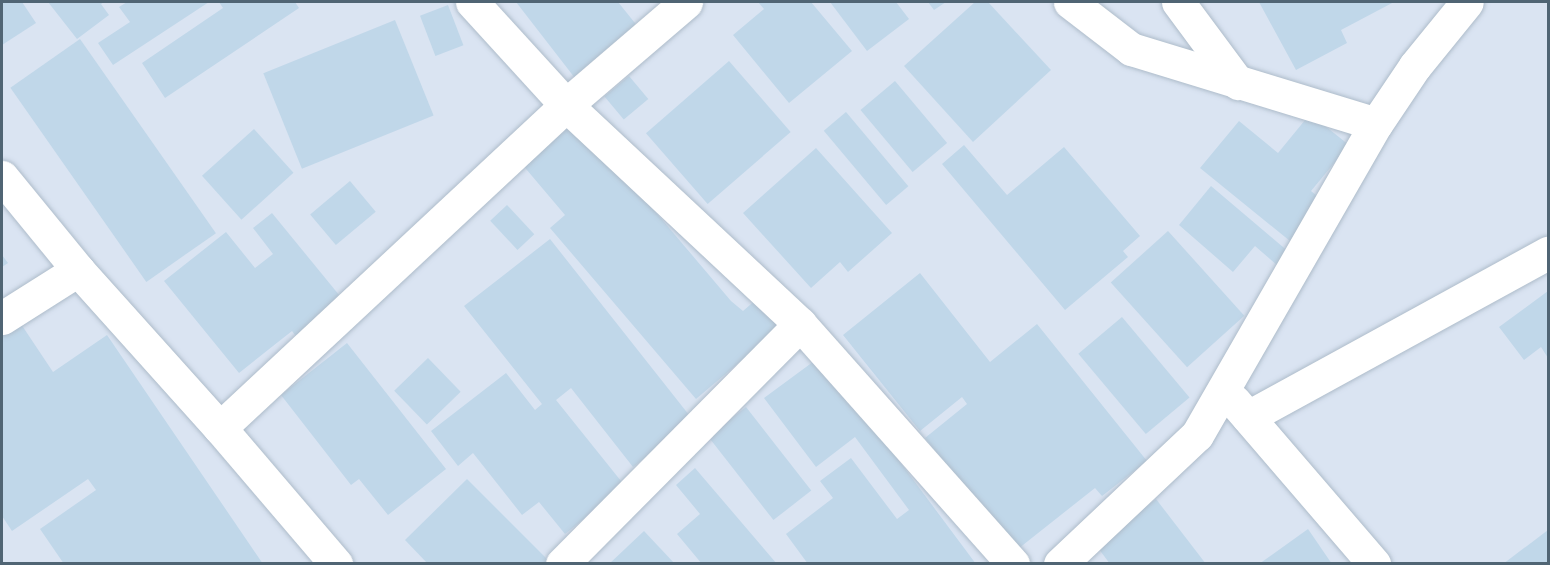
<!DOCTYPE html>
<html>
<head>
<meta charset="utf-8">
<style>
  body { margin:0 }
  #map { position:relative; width:1550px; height:565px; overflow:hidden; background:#ebf0fb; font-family:Signika,sans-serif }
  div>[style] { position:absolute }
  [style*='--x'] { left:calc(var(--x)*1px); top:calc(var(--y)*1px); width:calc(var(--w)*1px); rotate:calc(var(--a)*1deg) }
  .residential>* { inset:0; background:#dae4f2; transform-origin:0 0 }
  .building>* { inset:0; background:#c0d7e9; transform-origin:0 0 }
  .roads { filter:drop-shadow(0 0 2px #aebcca) drop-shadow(0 0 2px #aebcca) }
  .minor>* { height:33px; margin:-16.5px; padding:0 16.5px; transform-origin:16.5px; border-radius:16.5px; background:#fff }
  span { translate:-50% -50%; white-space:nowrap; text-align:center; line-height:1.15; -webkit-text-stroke:5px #f1f5fe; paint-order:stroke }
  .frame { position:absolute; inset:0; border:3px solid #506574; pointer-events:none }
</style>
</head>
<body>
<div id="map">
  <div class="residential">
    <div style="left:2px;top:2px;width:1546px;height:561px"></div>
  </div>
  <div class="building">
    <div style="clip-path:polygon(2px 2px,22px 2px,36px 23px,2px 45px)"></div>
    <div style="clip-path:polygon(48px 2px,104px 2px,101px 4px,109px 15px,77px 39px)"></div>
    <div style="clip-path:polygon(127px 2px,209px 2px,113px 65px,98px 43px,130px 22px,119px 7px)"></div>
    <div style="clip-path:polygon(219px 2px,295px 2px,299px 8px,165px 98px,142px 63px,223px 8px)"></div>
    <div style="clip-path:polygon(516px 2px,618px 2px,643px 33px,578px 82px)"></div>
    <div style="clip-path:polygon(758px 2px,811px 2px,852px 51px,789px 103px,733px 35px,764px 9px)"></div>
    <div style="clip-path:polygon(830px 2px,896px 2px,909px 19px,867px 51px)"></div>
    <div style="clip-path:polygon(928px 2px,946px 2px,934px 10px)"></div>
    <div style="clip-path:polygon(975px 2px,988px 2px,1051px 70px,973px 142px,904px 66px)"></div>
    <div style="clip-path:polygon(1259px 2px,1394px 2px,1341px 30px,1347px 43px,1296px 70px)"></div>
    <div style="left:448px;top:5px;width:43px;height:30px;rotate:69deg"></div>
    <div style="left:395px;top:20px;width:103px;height:142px;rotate:68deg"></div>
    <div style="left:80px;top:39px;width:237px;height:85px;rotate:55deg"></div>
    <div style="left:729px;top:61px;width:94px;height:110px;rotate:49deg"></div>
    <div style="left:629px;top:76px;width:30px;height:32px;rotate:50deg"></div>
    <div style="left:895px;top:81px;width:81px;height:45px;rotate:50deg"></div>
    <div style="left:846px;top:112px;width:97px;height:29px;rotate:50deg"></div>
    <div style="clip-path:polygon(1310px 114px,1349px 145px,1311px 191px,1323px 201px,1290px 241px,1200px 168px,1239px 121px,1278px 153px)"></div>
    <div style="clip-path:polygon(575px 117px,731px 301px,743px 311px,758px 298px,782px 326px,696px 399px,550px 228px,565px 215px,521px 163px)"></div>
    <div style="left:254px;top:129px;width:59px;height:70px;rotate:48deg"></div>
    <div style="clip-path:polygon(964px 145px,1007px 195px,1064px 147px,1140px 236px,1123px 251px,1128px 257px,1065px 310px,942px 164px)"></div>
    <div style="clip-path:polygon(816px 148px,892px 233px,848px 272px,840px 262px,811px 288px,743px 213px)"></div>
    <div style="left:350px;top:181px;width:40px;height:52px;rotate:50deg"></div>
    <div style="clip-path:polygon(1211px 186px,1290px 253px,1278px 266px,1255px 246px,1233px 272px,1179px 225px)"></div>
    <div style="left:507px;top:205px;width:40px;height:23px;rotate:47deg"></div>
    <div style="clip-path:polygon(272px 213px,344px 301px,298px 339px,292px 331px,239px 373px,164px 281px,226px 232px,255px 268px,273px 254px,253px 228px)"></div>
    <div style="left:1168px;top:231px;width:114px;height:77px;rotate:48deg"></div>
    <div style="clip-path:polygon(550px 239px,693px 420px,633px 467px,571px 388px,556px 400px,625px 486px,565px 534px,539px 502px,522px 515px,473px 453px,458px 466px,431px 431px,506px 373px,535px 410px,542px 404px,464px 306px)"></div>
    <div style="clip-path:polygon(2px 255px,8px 263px,2px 267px)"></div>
    <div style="clip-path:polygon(920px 273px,990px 362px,1037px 324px,1147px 461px,1102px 496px,1095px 488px,1014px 552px,925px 438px,967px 404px,962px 397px,920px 431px,843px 335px)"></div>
    <div style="clip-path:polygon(1548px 291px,1548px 358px,1541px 347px,1524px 360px,1499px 327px)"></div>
    <div style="left:1122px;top:317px;width:105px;height:57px;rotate:50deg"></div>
    <div style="clip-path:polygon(21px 324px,53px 372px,107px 335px,263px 564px,64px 564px,40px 529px,96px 490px,88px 479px,12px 531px,2px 516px,2px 337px)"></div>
    <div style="clip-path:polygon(347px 343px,446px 469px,388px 515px,359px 479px,351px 485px,281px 395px)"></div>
    <div style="clip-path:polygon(821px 356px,976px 564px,808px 564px,786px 534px,833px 498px,820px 481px,851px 458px,897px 519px,909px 510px,855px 437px,816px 467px,764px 398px)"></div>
    <div style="left:428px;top:358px;width:47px;height:47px;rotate:46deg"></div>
    <div style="left:746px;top:407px;width:106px;height:48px;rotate:52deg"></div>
    <div style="clip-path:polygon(695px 468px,777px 564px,702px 564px,677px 534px,700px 514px,676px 485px)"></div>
    <div style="clip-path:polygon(467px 479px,552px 564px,428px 564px,405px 540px)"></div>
    <div style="clip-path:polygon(1156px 499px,1206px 564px,1110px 564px,1096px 545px)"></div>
    <div style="clip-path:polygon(1308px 529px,1332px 564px,1259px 564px)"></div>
    <div style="clip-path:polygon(1548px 530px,1548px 564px,1503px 564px)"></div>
    <div style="clip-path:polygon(644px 531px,675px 564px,609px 564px)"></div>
  </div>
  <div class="roads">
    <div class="minor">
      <div style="--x:472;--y:2;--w:139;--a:47.6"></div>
      <div style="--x:566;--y:105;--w:320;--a:43.1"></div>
      <div style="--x:800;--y:324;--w:321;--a:48.4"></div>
      <div style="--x:1070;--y:2;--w:77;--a:37.6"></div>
      <div style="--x:1131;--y:49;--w:256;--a:17"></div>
      <div style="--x:1178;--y:2;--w:101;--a:53.5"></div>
      <div style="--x:2;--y:177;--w:120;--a:50.7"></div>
      <div style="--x:78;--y:270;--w:212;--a:48.1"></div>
      <div style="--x:220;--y:428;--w:179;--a:49.5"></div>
      <div style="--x:2;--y:318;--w:90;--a:-32.3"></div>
      <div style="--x:1234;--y:401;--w:215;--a:49.3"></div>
      <div style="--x:1248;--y:417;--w:342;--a:-28.7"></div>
      <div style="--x:220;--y:428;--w:473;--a:-43"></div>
      <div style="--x:566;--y:105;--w:158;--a:-40.6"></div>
      <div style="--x:562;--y:564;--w:338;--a:-45.2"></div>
      <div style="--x:1060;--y:564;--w:188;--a:-43.3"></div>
      <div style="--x:1197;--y:435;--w:359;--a:-60.1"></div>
      <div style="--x:1376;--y:124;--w:70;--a:-56.1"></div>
      <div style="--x:1415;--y:66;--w:82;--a:-50.9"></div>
    </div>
  </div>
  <div class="frame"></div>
</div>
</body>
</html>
